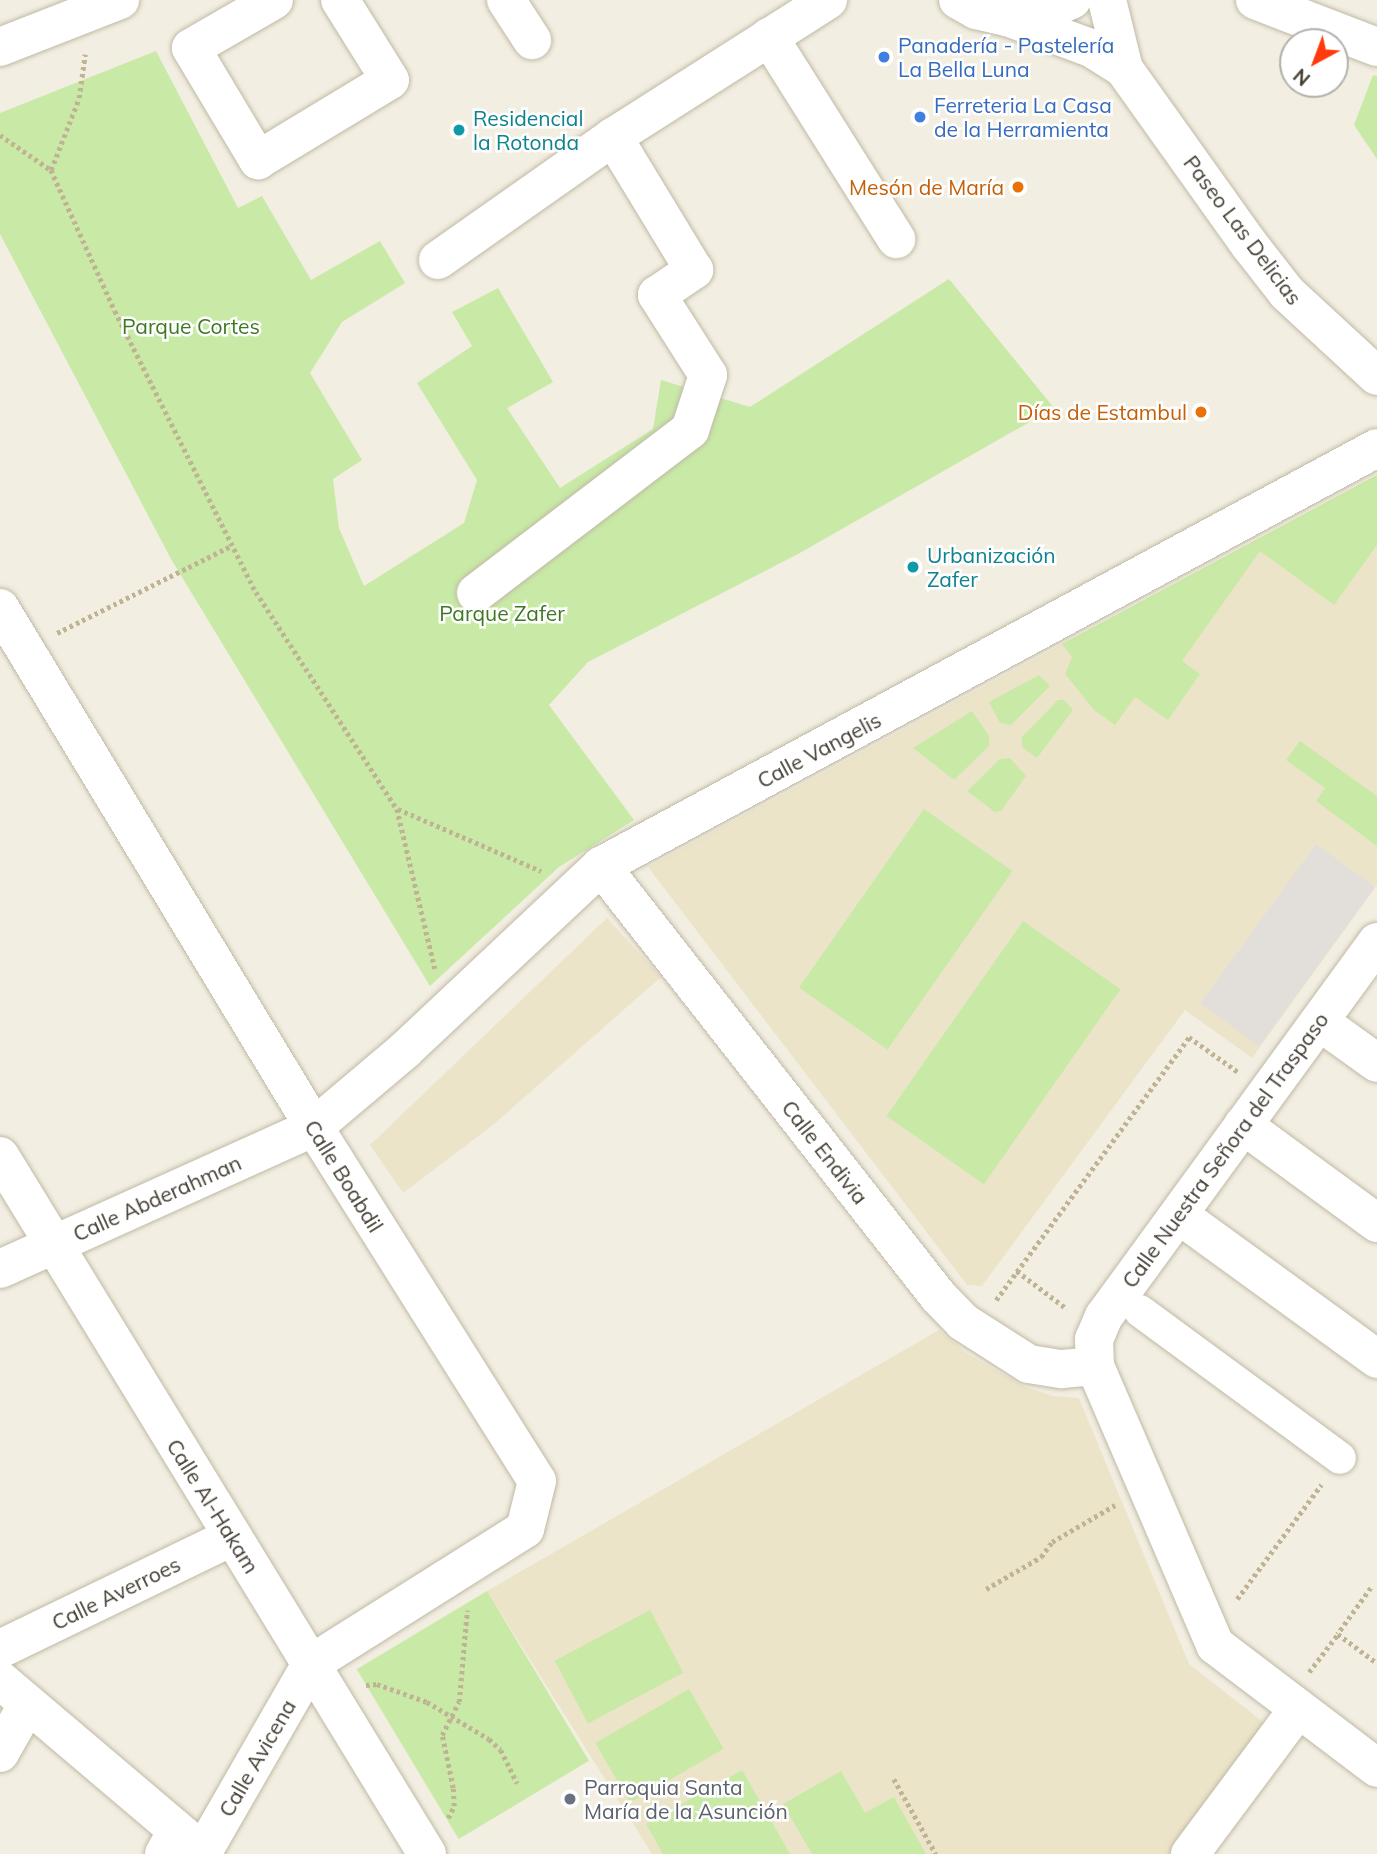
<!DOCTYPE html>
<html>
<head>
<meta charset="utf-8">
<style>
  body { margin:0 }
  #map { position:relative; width:1377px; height:1854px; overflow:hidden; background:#f2eee1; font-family:Mulish,sans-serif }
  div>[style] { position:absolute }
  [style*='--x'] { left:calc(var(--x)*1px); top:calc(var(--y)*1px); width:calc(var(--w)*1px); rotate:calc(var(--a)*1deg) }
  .education>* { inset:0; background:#ece4c9 }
  .green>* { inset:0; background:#c8eaa6; transform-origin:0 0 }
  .parking>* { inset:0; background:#e2dfda; transform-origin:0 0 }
  .path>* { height:4.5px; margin-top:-2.25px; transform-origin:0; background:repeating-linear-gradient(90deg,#c0b394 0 3.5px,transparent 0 7px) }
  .roads { filter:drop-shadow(0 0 2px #c0b9a6) drop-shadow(0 0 2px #c0b9a6) }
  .pedestrian>* { height:32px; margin:-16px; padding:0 16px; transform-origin:16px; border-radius:16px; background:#fff }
  .minor>* { height:38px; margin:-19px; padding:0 19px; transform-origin:19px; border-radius:19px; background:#fff }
  .tertiary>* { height:38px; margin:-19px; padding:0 19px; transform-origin:19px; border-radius:19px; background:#fff }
  .dots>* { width:19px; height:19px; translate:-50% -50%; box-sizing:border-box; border:4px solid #fff; border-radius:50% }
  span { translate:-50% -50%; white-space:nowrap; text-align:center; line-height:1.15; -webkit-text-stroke:5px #fff; paint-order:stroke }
  .shop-label { font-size:21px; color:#366cbe }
  .left { translate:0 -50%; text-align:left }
  .culture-label { font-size:21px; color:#0d838f }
  .food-label { font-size:21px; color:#c56008 }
  .right { translate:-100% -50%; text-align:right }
  .street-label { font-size:21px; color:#433d32 }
  .park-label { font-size:21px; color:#3f7822 }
  .worship-label { font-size:21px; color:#5b616d }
  .north { position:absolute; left:1279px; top:28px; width:70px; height:70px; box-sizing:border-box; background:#fff; border:2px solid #b4b1ad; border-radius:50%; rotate:221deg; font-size:19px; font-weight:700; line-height:28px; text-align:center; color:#433d32 }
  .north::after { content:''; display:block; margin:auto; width:24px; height:32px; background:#ff3b0b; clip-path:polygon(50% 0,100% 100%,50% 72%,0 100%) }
</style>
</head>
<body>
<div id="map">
  <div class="education">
    <div style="clip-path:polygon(1377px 475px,1377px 885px,1252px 1058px,1185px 1010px,982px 1286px,967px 1285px,648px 867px)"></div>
    <div style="clip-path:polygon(607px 918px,661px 977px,493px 1125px,403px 1193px,370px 1145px)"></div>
    <div style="clip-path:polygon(939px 1330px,966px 1353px,1023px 1386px,1053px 1396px,1079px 1398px,1189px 1664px,1267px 1725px,1169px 1854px,652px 1854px,487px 1591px)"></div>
  </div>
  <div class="green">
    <div style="clip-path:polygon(156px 51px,238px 208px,262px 196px,311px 280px,380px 241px,405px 283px,342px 322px,310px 373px,362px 460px,333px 479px,339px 528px,364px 586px,464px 523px,477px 480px,417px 383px,472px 346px,452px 312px,498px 288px,553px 382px,507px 408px,560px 488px,653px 429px,661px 380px,750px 407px,949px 279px,1054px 408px,798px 554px,588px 662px,549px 705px,634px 820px,559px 867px,430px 986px,171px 559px,0 234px,0 113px)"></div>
    <div style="clip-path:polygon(1373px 75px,1377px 76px,1377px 159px,1354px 125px)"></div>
    <div style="clip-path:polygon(1377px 475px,1377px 545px,1334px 605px,1260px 551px,1182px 661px,1200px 674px,1168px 720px,1135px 697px,1115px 725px,1094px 710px,1065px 674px,1072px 657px,1062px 644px)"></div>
    <div style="clip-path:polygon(1039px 675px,1050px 686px,1011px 725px,1000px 723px,989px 702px)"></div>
    <div style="clip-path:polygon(1058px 700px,1064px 700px,1073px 710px,1037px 758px,1022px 747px,1022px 737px)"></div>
    <div style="clip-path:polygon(972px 711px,989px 736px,989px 746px,954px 780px,913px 748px)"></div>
    <div style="clip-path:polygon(1300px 741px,1377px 796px,1377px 846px,1316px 801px,1325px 788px,1286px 760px)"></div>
    <div style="clip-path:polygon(1010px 758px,1026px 776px,1001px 811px,995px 812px,967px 791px,1000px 759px)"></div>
    <div style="left:924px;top:809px;width:108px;height:218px;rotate:35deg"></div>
    <div style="left:1023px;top:921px;width:119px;height:238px;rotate:35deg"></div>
    <div style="left:487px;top:1591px;width:198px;height:152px;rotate:59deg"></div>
    <div style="left:650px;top:1610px;width:71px;height:108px;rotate:62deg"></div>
    <div style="left:689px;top:1689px;width:69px;height:108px;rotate:60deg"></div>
    <div style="clip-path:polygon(742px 1770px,790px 1854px,663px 1854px,646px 1824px)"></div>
    <div style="clip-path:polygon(841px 1771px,865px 1813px,894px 1797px,926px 1854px,812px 1854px,783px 1804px)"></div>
  </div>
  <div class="parking">
    <div style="left:1316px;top:844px;width:73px;height:197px;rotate:36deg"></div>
  </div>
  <div class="path">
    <div style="--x:0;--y:135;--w:62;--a:34.5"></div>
    <div style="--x:51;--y:170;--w:155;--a:65.6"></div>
    <div style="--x:115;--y:311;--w:314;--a:63.4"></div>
    <div style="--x:256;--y:592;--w:259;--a:57"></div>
    <div style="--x:397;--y:809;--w:164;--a:76.6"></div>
    <div style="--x:51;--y:170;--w:77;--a:-68.7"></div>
    <div style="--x:79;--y:98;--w:44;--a:-82.2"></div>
    <div style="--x:57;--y:633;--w:195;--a:-26.6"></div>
    <div style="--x:398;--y:809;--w:156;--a:23.4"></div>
    <div style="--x:1017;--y:1271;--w:63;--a:37.2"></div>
    <div style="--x:996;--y:1300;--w:326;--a:-53.7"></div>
    <div style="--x:1189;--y:1037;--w:60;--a:35.5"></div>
    <div style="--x:1371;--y:1588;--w:57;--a:125.7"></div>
    <div style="--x:1338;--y:1634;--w:49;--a:36.6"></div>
    <div style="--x:986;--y:1589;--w:64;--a:-30.2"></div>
    <div style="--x:1041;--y:1557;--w:19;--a:-54"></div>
    <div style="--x:1052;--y:1542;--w:73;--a:-30.4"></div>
    <div style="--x:1237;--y:1599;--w:142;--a:-53.6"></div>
    <div style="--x:1309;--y:1672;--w:48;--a:-52.7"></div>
    <div style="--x:366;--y:1685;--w:11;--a:-5"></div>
    <div style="--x:377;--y:1684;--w:53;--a:19.8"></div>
    <div style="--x:427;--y:1702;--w:72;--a:30.8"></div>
    <div style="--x:489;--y:1739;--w:16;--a:43"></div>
    <div style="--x:501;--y:1750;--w:37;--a:64"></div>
    <div style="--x:894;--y:1779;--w:86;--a:60.8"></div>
    <div style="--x:448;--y:1818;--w:13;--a:-63"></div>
    <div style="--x:454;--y:1806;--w:18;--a:-93"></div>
    <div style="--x:453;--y:1788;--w:54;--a:-101.7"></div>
    <div style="--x:442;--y:1735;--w:37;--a:-63"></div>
    <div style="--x:459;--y:1702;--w:92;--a:-85"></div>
  </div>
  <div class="roads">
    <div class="pedestrian">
      <div style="--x:1140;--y:1311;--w:248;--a:36.3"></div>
    </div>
    <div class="minor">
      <div style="--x:274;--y:0;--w:96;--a:150"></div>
      <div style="--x:191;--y:48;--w:131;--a:59.1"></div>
      <div style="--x:258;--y:160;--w:154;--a:-31.2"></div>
      <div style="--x:390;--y:80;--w:94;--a:-122"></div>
      <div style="--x:506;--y:0;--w:48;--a:57"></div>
      <div style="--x:1255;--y:0;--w:131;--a:21.1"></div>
      <div style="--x:769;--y:37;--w:239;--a:57.8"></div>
      <div style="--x:438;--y:260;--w:214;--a:-35.1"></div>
      <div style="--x:613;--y:137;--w:255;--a:-32.5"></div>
      <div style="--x:476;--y:593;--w:269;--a:-37.3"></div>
      <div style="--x:690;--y:430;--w:58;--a:-71.9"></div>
      <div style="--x:708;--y:375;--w:95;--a:-122.5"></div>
      <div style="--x:657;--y:295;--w:45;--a:-34"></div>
      <div style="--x:694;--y:270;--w:156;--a:-121.3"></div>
      <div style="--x:0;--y:608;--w:607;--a:58.83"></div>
      <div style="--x:314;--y:1127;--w:418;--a:57.8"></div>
      <div style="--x:537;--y:1481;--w:49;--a:104"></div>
      <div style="--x:525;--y:1529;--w:253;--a:147.8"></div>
      <div style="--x:311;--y:1664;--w:217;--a:119.9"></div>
      <div style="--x:601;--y:866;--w:546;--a:51.91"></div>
      <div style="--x:938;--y:1296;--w:36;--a:46"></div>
      <div style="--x:963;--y:1322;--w:78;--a:32.5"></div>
      <div style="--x:1029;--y:1364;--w:33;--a:9"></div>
      <div style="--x:1062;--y:1369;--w:33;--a:-5"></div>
      <div style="--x:1377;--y:942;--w:463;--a:126.1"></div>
      <div style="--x:1104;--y:1316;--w:25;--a:113"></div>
      <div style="--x:1094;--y:1339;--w:27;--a:88"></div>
      <div style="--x:1095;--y:1366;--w:304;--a:66.7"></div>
      <div style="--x:1215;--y:1645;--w:203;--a:37.2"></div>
      <div style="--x:1320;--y:1022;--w:70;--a:35.7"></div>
      <div style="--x:1243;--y:1125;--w:166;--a:36.2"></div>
      <div style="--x:1179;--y:1215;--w:245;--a:36"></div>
      <div style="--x:0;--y:1269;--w:345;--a:-24.3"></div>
      <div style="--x:314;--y:1127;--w:119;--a:-40.2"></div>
      <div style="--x:405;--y:1050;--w:269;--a:-43.2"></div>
      <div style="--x:601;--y:866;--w:881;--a:-28.31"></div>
      <div style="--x:0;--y:1649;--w:258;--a:-25.8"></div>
      <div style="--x:0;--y:1753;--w:55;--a:-60.6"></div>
      <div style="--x:164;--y:1854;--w:25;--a:-61"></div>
      <div style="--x:1190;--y:1854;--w:181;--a:-53.3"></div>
    </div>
    <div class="tertiary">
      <div style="--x:958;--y:0;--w:21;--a:29"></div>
      <div style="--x:976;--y:10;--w:32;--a:13"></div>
      <div style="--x:1007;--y:17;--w:33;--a:-5"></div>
      <div style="--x:1040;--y:14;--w:35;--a:-24"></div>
      <div style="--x:1107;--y:0;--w:71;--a:76.2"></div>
      <div style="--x:1124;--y:69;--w:214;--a:54.5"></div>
      <div style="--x:1248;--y:243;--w:63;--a:52"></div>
      <div style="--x:1287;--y:293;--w:122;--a:42.7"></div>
      <div style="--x:1007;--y:17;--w:90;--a:20.3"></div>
      <div style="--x:1091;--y:48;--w:39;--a:32"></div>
      <div style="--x:0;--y:47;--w:129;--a:-21.4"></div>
      <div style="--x:0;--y:1156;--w:818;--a:58.54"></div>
      <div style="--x:0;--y:1680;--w:269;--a:40.3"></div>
    </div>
  </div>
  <div class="dots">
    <div style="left:884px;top:57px;background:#3f7fe0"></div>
    <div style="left:920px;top:117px;background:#3f7fe0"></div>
    <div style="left:459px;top:130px;background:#0f9aa8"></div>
    <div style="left:1018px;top:187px;background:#e8710a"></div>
    <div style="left:1201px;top:412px;background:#e8710a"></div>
    <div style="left:913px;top:567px;background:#0f9aa8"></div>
    <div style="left:570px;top:1799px;background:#6b7280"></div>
  </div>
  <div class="shop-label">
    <span class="left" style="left:898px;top:57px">Panadería - Pastelería<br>La Bella Luna</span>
    <span class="left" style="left:934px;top:117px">Ferreteria La Casa<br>de la Herramienta</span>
  </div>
  <div class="culture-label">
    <span class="left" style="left:473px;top:130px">Residencial<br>la Rotonda</span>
    <span class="left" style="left:927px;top:567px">Urbanización<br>Zafer</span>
  </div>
  <div class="food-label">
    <span class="right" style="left:1004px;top:187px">Mesón de María</span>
    <span class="right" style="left:1187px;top:412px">Días de Estambul</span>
  </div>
  <div class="street-label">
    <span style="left:1243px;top:230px;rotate:53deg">Paseo Las Delicias</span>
    <span style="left:819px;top:750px;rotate:-28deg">Calle Vangelis</span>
    <span style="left:1225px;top:1150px;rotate:-54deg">Calle Nuestra Señora del Traspaso</span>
    <span style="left:825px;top:1152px;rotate:52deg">Calle Endivia</span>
    <span style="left:344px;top:1176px;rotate:58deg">Calle Boabdil</span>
    <span style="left:157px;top:1198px;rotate:-24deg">Calle Abderahman</span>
    <span style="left:213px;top:1506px;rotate:58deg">Calle Al-Hakam</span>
    <span style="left:116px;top:1593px;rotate:-26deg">Calle Averroes</span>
    <span style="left:257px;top:1758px;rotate:-60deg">Calle Avicena</span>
  </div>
  <div class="park-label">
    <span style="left:191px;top:326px">Parque Cortes</span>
    <span style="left:502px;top:613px">Parque Zafer</span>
  </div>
  <div class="worship-label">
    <span class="left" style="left:584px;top:1799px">Parroquia Santa<br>María de la Asunción</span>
  </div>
  <div class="north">N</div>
</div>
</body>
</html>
